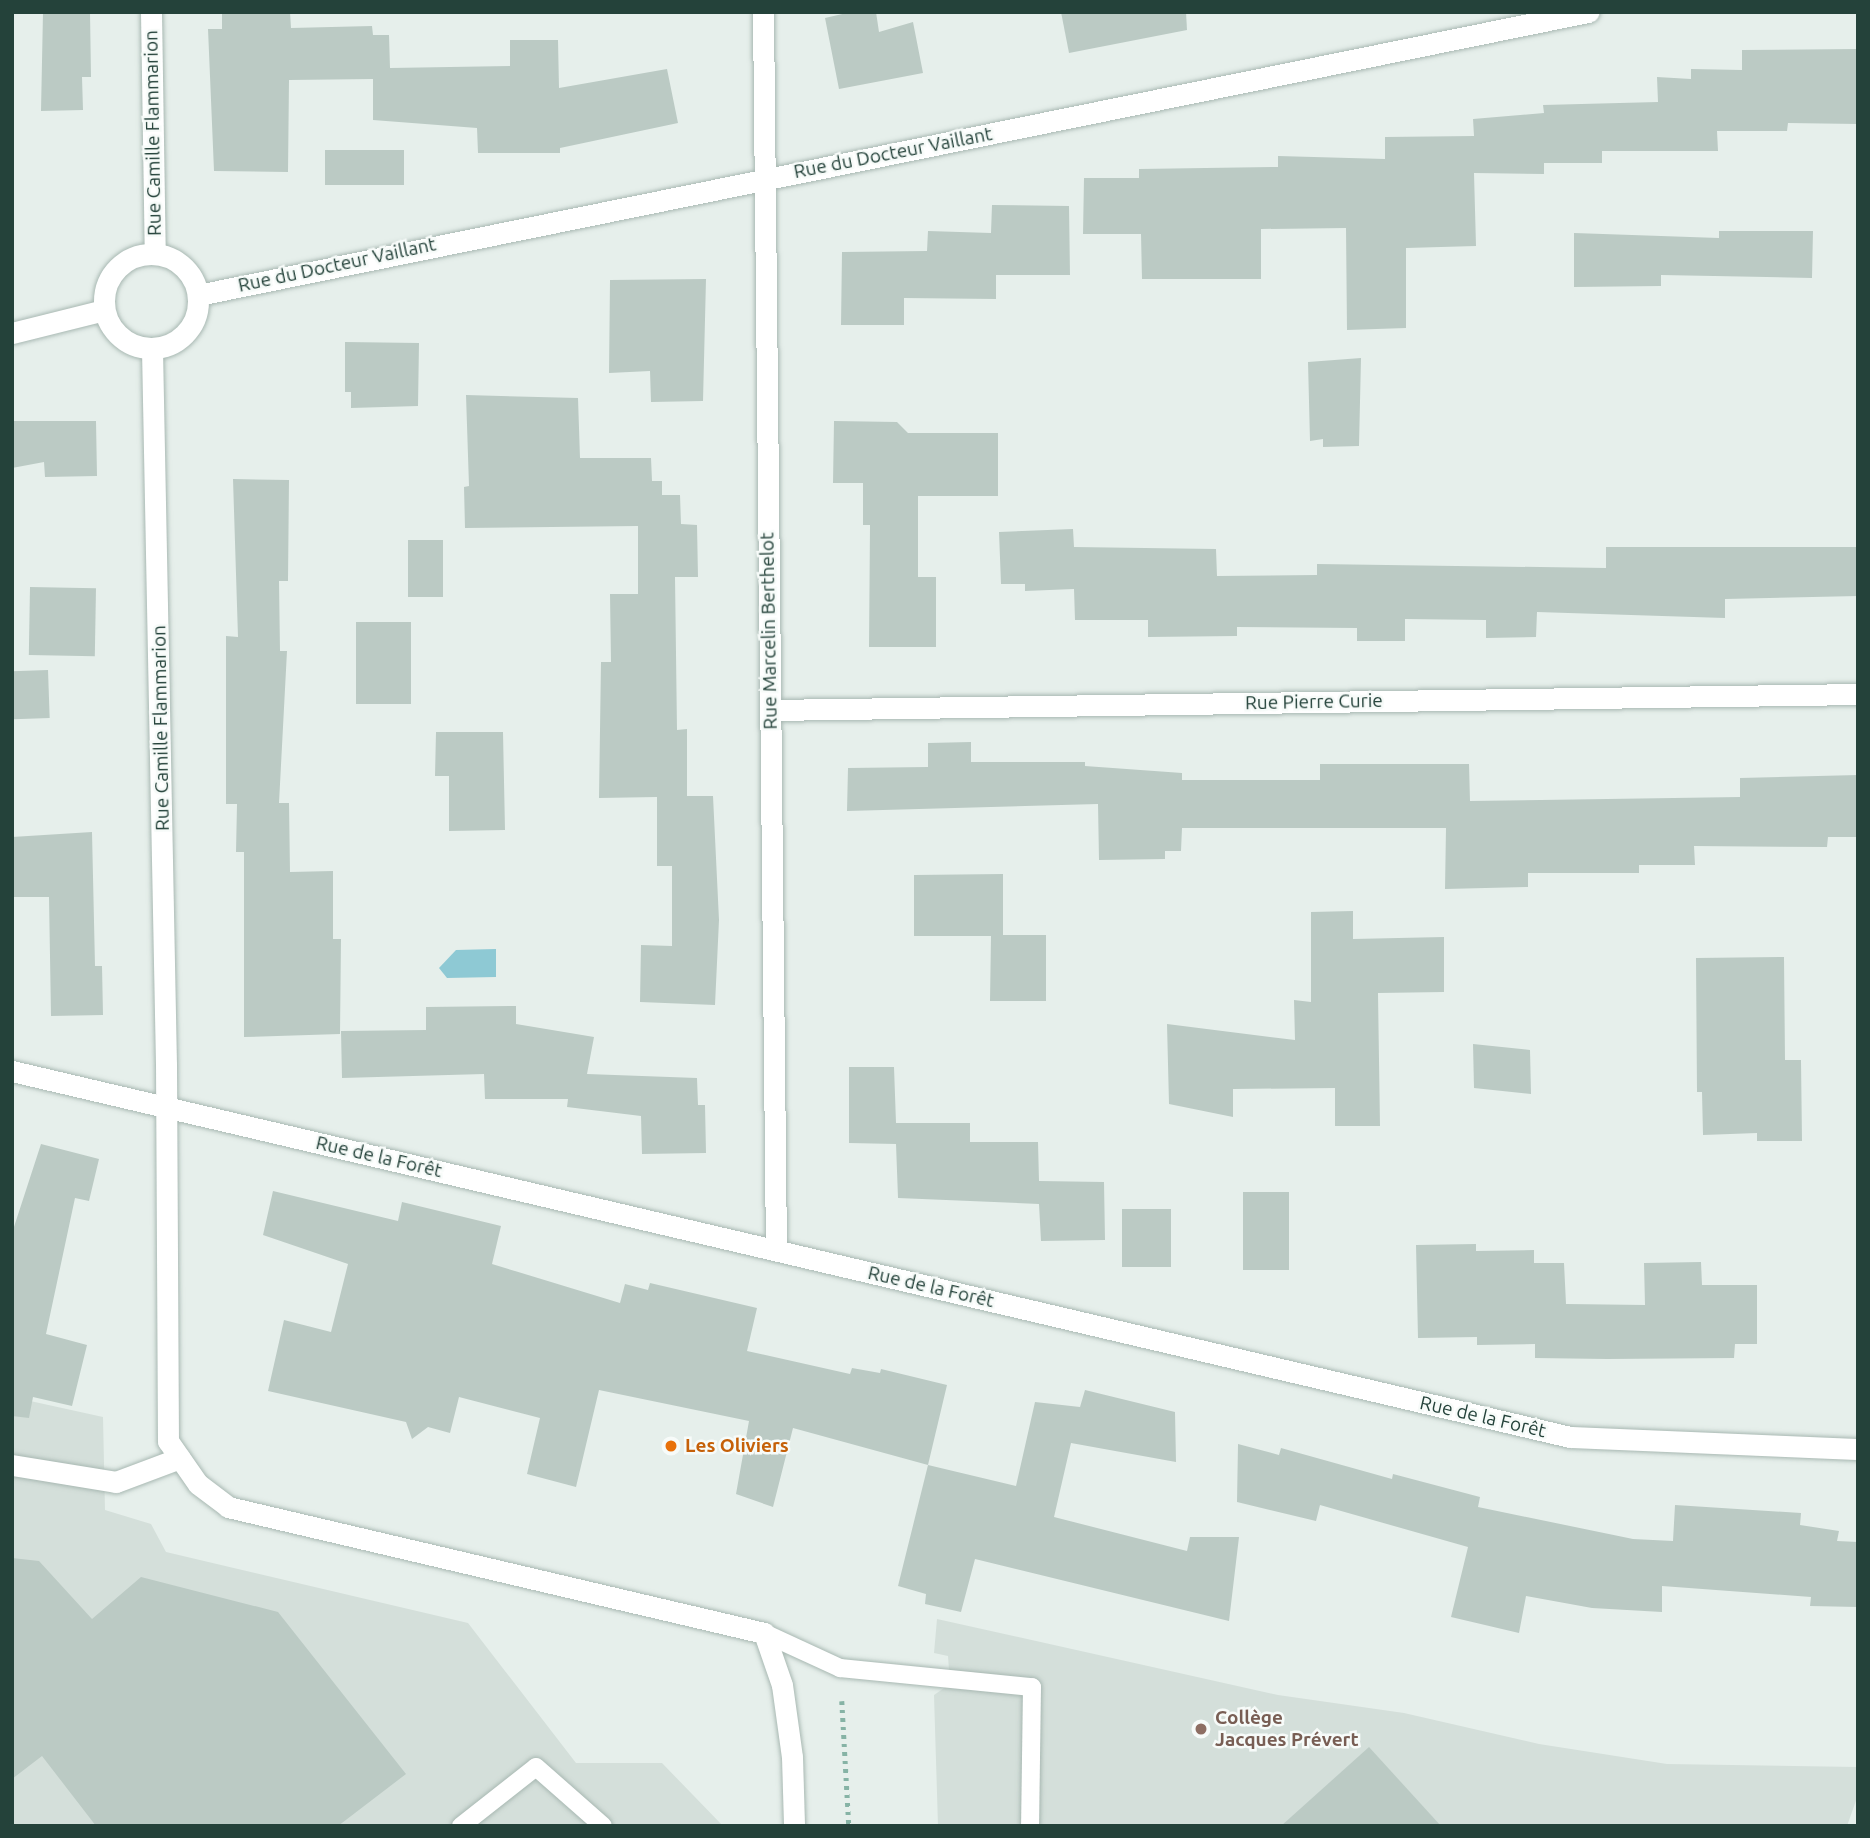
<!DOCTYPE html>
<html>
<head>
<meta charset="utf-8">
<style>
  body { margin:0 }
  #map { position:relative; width:1870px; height:1838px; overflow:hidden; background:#e6efeb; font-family:Ubuntu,sans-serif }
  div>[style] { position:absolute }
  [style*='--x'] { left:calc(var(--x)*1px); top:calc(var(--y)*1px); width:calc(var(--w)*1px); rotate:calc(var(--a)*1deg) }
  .built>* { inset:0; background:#d4dfda }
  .water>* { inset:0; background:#8ec9d4 }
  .building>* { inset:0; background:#bbcac4; transform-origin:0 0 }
  .path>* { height:4.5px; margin-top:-2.25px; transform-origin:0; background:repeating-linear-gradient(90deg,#86b3a5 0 3.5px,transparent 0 8.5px) }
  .roads { filter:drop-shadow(0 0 2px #a8b8b2) drop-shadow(0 0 2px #a8b8b2) }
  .lane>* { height:18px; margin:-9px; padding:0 9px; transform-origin:9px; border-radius:9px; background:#fff }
  .street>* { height:21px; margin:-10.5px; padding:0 10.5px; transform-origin:10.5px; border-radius:10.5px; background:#fff }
  .street>.ring { margin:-10.5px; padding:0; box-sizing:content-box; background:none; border:21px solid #fff; border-radius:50% }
  .dots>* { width:19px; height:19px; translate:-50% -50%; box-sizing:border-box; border:4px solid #f7fbf9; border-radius:50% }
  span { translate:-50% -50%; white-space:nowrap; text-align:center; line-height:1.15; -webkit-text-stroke:5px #f7fbf9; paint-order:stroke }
  .street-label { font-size:19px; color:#24423a }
  .food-label { font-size:19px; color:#c56008; font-weight:700 }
  .left { translate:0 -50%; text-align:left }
  .education-label { font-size:19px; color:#785e54; font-weight:700 }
  .frame { position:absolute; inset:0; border:14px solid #24423a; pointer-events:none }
</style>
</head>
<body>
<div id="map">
  <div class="built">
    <div style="clip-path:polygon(12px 1397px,103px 1417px,105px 1510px,151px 1524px,166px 1552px,468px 1623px,576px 1763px,662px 1763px,723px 1826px,12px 1826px)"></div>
    <div style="clip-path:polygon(937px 1619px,1278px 1695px,1404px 1713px,1539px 1744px,1667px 1764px,1858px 1767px,1858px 1795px,1847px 1826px,938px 1826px,934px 1695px,950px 1684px,948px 1656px,934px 1653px)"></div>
  </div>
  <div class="water">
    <div style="clip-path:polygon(496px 949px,496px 977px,447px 978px,439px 968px,456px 950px)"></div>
  </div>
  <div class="building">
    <div style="clip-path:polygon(43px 12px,90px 12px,91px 77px,82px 77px,83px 110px,41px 111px)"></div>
    <div style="clip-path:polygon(222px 12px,290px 12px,291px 28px,372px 26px,373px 35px,389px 35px,390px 68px,510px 66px,510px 40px,558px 40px,559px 88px,667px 69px,678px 123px,560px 148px,560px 153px,478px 153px,477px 128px,373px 120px,373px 79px,289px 80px,288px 172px,214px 171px,208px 29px,222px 29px)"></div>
    <div style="clip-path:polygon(851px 12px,876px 12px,879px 32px,913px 22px,923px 73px,839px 89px,825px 18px)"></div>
    <div style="clip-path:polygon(1061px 12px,1186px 12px,1187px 30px,1069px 53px)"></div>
    <div style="clip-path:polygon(1858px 49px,1858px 124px,1788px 123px,1787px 131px,1717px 131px,1718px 151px,1602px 151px,1602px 163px,1544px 163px,1544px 174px,1474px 173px,1476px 246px,1406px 248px,1406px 328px,1347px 330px,1346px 228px,1261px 229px,1261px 279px,1142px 279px,1141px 234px,1083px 234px,1084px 178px,1139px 178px,1139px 169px,1278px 167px,1278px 156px,1385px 159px,1385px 137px,1474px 136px,1473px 119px,1544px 113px,1543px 105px,1658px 102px,1657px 77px,1691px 79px,1691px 69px,1742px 70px,1742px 50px)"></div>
    <div style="left:404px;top:150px;width:35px;height:79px;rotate:90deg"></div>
    <div style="clip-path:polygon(992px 205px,1069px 206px,1070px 275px,996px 275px,996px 299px,904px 298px,904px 325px,841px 325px,842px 252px,927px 251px,928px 231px,991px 233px)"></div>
    <div style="clip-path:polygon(1719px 231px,1813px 231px,1812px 278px,1661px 275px,1661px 286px,1574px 287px,1574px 233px,1719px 238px)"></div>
    <div style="clip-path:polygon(706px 279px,703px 401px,651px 402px,650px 371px,609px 373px,610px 280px)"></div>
    <div style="clip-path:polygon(345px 342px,419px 343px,418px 406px,351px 408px,351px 392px,345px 392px)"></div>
    <div style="clip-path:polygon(1361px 358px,1359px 446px,1323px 447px,1323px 439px,1310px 441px,1308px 362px)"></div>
    <div style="clip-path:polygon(466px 395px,578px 398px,580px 458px,651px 458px,652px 481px,662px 481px,662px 495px,680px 495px,681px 524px,697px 525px,698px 577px,675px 577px,677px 730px,687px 729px,687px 796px,713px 796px,719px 920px,715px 1005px,640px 1002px,641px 945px,672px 946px,672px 866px,657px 866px,657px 797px,599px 798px,601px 662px,611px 662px,610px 594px,638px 594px,638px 526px,465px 528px,464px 487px,469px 486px)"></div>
    <div style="clip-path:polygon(12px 421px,96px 421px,97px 476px,45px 477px,44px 462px,12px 468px)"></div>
    <div style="clip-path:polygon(834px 421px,897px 422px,908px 433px,998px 433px,998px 496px,918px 496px,918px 577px,936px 577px,936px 647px,869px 647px,870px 525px,863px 525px,863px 483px,833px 483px)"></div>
    <div style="clip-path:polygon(233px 479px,289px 480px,288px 581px,279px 581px,280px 651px,287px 651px,279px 803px,289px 803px,290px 872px,333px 871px,333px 939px,341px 939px,340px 1034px,244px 1037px,244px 852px,236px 852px,237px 804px,226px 804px,226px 636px,238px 637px)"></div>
    <div style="clip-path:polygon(1073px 529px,1074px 547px,1216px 549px,1217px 576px,1317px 575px,1317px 564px,1606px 568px,1606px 547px,1858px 547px,1858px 596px,1725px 599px,1725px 618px,1537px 612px,1536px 637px,1486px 638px,1486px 620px,1405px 619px,1405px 641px,1357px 641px,1357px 628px,1237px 627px,1237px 636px,1148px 637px,1148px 620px,1075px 620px,1074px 589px,1025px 591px,1025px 584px,1001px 584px,999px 532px)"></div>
    <div style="left:408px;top:540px;width:35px;height:57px"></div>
    <div style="left:30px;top:587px;width:66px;height:68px;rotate:1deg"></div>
    <div style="left:356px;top:622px;width:55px;height:82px"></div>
    <div style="left:48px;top:670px;width:48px;height:36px;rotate:88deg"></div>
    <div style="clip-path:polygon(436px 732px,503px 732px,505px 830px,449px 831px,449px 776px,435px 776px)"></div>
    <div style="clip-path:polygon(971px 742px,971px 762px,1085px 762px,1085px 766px,1182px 773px,1182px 780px,1320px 780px,1320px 764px,1469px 764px,1470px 801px,1740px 797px,1740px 778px,1858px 775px,1858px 837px,1828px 837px,1827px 847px,1694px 846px,1695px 865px,1639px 865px,1639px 873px,1528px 873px,1528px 887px,1445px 889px,1446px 828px,1182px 828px,1181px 851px,1165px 851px,1165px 859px,1099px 860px,1098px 804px,847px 811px,848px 768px,928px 767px,928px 743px)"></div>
    <div style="clip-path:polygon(92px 832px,95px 966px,102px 966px,103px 1015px,51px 1016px,49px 897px,12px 897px,12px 837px)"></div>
    <div style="clip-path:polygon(1003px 874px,1003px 935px,1046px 935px,1046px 1001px,990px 1001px,991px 936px,914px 936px,914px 875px)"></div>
    <div style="clip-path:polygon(1353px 911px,1353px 939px,1444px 937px,1444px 992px,1378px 993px,1380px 1126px,1335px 1126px,1335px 1088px,1233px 1089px,1233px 1117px,1169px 1104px,1167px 1024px,1295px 1040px,1294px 1000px,1311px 1002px,1311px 912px)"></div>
    <div style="clip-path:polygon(1784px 957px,1785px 1060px,1801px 1060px,1802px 1141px,1757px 1141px,1757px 1133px,1703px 1135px,1702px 1092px,1697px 1092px,1696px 958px)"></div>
    <div style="clip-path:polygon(516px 1006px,516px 1024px,594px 1037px,587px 1074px,697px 1078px,698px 1105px,705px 1105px,706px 1153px,642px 1154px,641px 1116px,567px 1107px,568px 1099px,485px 1099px,484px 1074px,342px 1078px,341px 1031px,426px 1030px,426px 1007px)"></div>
    <div style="clip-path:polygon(1473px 1044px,1530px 1050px,1531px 1094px,1474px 1088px)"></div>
    <div style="clip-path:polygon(849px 1067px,894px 1067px,896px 1123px,970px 1123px,970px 1142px,1038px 1142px,1039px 1181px,1104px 1182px,1105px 1240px,1041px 1241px,1039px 1204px,898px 1198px,896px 1144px,849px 1143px)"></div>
    <div style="clip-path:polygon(41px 1144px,99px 1159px,89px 1201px,75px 1198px,46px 1334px,87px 1345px,72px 1406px,33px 1397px,29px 1418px,12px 1416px,12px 1233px)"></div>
    <div style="clip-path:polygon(273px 1191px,398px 1221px,402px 1202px,501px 1226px,492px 1264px,620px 1303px,625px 1284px,648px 1290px,650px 1283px,757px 1308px,747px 1351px,850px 1374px,852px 1368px,880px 1373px,881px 1369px,947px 1385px,928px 1465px,793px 1428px,773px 1507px,736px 1494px,749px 1421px,599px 1390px,576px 1487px,527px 1474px,540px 1418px,459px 1397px,450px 1433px,428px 1427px,412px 1439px,406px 1422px,268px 1391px,284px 1320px,331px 1332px,348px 1264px,263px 1235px)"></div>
    <div style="left:1289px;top:1192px;width:78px;height:46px;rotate:90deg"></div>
    <div style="left:1122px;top:1209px;width:49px;height:58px"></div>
    <div style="clip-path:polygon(1476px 1244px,1476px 1251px,1534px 1250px,1534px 1263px,1564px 1263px,1566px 1304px,1645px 1305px,1644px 1263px,1701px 1262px,1702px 1285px,1757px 1285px,1757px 1344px,1735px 1344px,1734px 1358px,1607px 1359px,1535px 1358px,1535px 1344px,1477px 1345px,1477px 1337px,1418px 1338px,1416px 1245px)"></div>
    <div style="clip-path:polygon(1085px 1390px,1175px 1412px,1176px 1462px,1071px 1443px,1054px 1517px,1187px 1551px,1190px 1537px,1239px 1537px,1229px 1621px,975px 1559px,961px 1612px,925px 1604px,926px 1594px,898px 1586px,928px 1465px,1016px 1486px,1035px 1402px,1080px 1407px)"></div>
    <div style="clip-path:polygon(1238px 1444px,1279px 1455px,1281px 1448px,1392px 1479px,1393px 1474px,1480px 1497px,1478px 1507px,1633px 1539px,1673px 1541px,1675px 1505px,1801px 1513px,1800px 1525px,1839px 1531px,1837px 1541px,1858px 1542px,1858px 1607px,1810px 1606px,1811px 1597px,1662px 1586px,1662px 1612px,1592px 1608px,1526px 1596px,1519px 1633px,1451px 1617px,1468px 1547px,1320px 1505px,1316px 1521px,1237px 1502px)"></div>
    <div style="clip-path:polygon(12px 1558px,39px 1561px,92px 1619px,141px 1577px,278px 1612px,406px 1774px,338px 1826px,96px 1826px,42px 1756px,12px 1779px)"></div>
    <div style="clip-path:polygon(1369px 1747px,1441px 1826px,1281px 1826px)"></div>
  </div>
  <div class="path">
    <div style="--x:842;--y:1701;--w:125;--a:86.8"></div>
  </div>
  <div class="roads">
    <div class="lane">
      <div style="--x:764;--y:1633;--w:84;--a:24.7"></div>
      <div style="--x:840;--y:1668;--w:193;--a:5.7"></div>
      <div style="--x:1032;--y:1687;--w:139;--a:90.8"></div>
      <div style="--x:461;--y:1826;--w:95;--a:-38.2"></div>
      <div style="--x:536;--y:1767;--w:89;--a:41.4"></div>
    </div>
    <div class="street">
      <div style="--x:151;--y:12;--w:242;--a:89.1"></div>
      <div style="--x:763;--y:12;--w:1237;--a:89.4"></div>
      <div class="ring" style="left:104px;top:254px;width:73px;height:73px"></div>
      <div style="--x:198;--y:295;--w:1419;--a:-11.51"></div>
      <div style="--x:12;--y:333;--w:95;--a:-14"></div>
      <div style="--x:152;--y:349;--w:715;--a:88.88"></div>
      <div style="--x:166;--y:1064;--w:377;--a:89.7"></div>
      <div style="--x:168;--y:1441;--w:52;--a:55.1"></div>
      <div style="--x:198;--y:1484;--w:38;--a:37"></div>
      <div style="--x:228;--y:1507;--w:551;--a:13.23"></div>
      <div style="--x:764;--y:1633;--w:55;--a:70.9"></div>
      <div style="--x:782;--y:1685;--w:73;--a:82.1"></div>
      <div style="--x:792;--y:1757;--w:69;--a:88.3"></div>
      <div style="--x:770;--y:710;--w:1088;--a:-0.84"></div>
      <div style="--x:12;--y:1071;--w:1600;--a:13.22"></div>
      <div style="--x:1570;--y:1437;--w:288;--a:2.4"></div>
      <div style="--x:12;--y:1465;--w:105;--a:9.3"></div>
      <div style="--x:116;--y:1482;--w:68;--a:-20.6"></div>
    </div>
  </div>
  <div class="dots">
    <div style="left:671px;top:1446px;background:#e8710a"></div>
    <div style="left:1201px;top:1729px;background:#8d6e63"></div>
  </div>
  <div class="street-label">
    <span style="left:153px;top:133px;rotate:-91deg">Rue Camille Flammarion</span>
    <span style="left:893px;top:153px;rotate:-11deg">Rue du Docteur Vaillant</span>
    <span style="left:337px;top:265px;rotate:-12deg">Rue du Docteur Vaillant</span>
    <span style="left:769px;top:631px;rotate:-91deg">Rue Marcelin Berthelot</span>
    <span style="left:1314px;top:702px;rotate:-1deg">Rue Pierre Curie</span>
    <span style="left:161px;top:728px;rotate:-91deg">Rue Camille Flammarion</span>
    <span style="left:379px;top:1157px;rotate:13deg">Rue de la Forêt</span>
    <span style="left:931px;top:1287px;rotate:13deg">Rue de la Forêt</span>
    <span style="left:1483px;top:1417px;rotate:13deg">Rue de la Forêt</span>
  </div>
  <div class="food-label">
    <span class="left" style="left:685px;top:1446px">Les Oliviers</span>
  </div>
  <div class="education-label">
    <span class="left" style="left:1215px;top:1729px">Collège<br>Jacques Prévert</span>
  </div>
  <div class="frame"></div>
</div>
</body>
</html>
